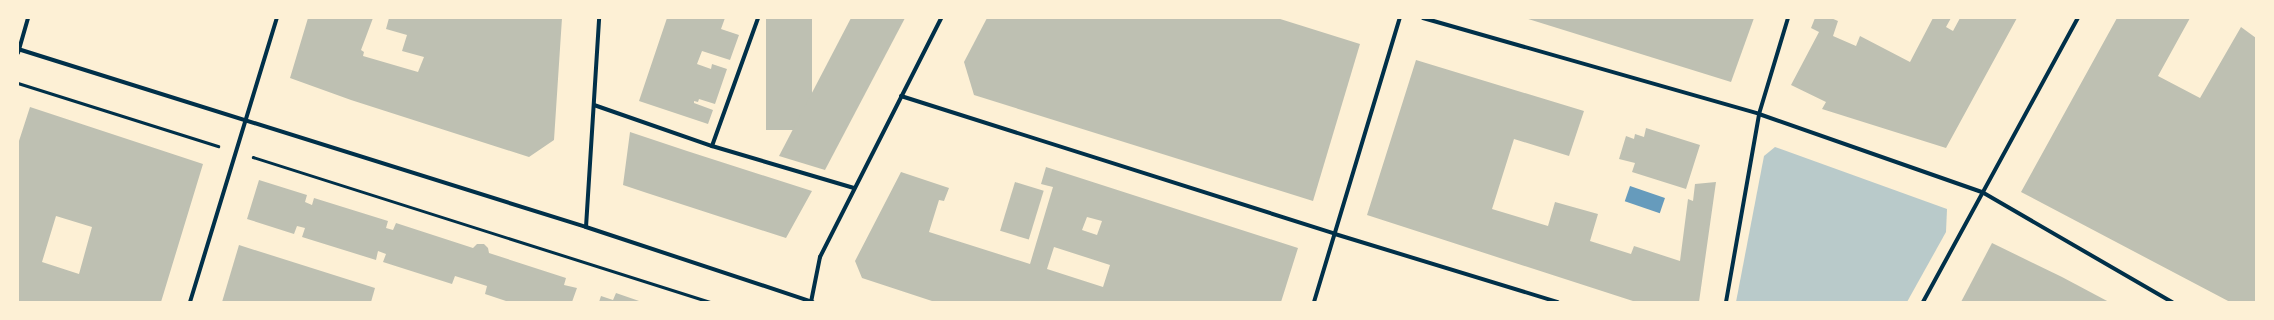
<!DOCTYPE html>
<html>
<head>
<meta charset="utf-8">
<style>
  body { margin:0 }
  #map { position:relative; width:2274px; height:320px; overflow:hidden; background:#fdf0d5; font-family:Bitter,serif }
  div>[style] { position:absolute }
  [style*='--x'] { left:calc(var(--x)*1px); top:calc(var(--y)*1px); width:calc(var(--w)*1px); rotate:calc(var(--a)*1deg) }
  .green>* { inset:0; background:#b9caca }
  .water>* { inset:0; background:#669bbc; transform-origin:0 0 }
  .building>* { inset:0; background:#bec0b2; transform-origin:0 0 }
  .path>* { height:2.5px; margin:-1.25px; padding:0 1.25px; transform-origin:1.25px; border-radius:1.25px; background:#003049 }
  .minor>* { height:4px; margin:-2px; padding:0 2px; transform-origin:2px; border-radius:2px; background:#003049 }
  span { translate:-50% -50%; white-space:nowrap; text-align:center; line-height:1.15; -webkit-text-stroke:4px #fdf0d5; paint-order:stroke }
  .frame { position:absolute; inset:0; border:19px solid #fdf0d5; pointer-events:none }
</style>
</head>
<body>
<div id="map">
  <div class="green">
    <div style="clip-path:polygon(1775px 147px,1947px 209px,1946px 232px,1907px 302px,1736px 302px,1764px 156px)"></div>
  </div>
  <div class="water">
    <div style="left:1630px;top:186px;width:37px;height:16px;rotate:19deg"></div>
  </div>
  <div class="building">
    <div style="clip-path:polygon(308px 18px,373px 18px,361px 50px,364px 52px,363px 56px,418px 72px,424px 57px,402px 51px,407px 35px,386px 29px,389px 18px,562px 18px,554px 140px,529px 157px,351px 100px,290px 78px)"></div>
    <div style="clip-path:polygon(667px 18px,725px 18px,721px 29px,739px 35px,730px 60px,702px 51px,697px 64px,711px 69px,712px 64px,727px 69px,715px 104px,699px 99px,698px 102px,694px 101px,694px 103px,713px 110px,708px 124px,639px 101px)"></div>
    <div style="left:766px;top:18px;width:46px;height:112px"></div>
    <div style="clip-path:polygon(851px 18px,905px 18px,825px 170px,779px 156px)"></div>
    <div style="clip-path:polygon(987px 18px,1277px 18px,1360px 44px,1313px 201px,974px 95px,964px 62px)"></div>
    <div style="clip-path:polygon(1525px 18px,1754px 18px,1731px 82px)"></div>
    <div style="clip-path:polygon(1815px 18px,1831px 18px,1838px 21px,1833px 36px,1856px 46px,1860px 36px,1910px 62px,1933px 18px,1951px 18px,1946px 27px,1953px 31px,1960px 18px,2017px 18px,1946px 148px,1822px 109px,1826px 102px,1791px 85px,1819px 32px,1811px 28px)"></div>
    <div style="clip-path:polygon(2117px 18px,2190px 18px,2158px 76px,2200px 98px,2241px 27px,2256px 38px,2256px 302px,2230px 302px,2021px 192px)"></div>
    <div style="clip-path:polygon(1416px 60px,1584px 111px,1569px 156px,1514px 139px,1492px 209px,1548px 226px,1555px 202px,1598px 214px,1590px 241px,1631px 254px,1634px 246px,1680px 261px,1688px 199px,1693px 201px,1695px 184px,1716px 182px,1699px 302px,1636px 302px,1367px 215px)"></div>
    <div style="clip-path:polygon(evenodd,30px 107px,203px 164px,161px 302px,18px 302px,18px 144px,30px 107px,56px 216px,92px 227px,79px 274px,42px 262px,56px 216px)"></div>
    <div style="clip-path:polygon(1646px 128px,1700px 145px,1686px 189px,1632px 172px,1635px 163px,1619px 159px,1626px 136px,1634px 139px,1635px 134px,1644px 137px)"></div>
    <div style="clip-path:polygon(630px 132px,687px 151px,812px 191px,786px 238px,647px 193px,623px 185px)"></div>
    <div style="clip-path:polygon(evenodd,1046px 167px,1298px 248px,1281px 302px,935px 302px,862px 278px,855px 261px,901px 172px,949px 188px,944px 201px,939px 200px,929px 232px,1030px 264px,1053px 187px,1041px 184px,1046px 167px,1087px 217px,1102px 221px,1097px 235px,1082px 230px,1087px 217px,1046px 167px,1054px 247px,1110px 265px,1103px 287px,1047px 269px,1054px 247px)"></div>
    <div style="clip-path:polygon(259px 180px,307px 195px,305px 202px,312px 205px,314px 198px,388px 221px,386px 228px,393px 230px,396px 223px,473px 248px,477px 244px,484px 244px,488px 248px,489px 253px,566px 278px,564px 285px,577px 288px,572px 302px,509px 302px,485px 294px,487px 286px,455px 276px,452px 284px,383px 262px,386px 254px,378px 251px,376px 260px,302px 237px,305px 228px,297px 226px,294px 234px,247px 219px)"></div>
    <div style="left:1015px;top:182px;width:30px;height:51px;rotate:17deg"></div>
    <div style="clip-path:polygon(1992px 243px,2062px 277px,2109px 302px,1961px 302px)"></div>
    <div style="clip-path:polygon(239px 245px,375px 288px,371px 302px,222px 302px)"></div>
    <div style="clip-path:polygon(616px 293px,642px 302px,599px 302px,601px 296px,613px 300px)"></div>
  </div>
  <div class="path">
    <div style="--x:18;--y:83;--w:210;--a:17.5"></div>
    <div style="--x:253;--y:157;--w:480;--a:17.6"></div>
  </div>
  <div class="minor">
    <div style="--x:1423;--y:18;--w:349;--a:15.9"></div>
    <div style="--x:1759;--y:114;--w:236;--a:19.3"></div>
    <div style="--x:1982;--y:192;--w:220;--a:30.1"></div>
    <div style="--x:18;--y:49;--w:595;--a:17.4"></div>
    <div style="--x:586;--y:227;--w:239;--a:18.3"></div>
    <div style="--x:18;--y:53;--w:36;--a:-74"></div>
    <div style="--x:901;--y:96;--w:455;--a:17.6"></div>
    <div style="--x:1335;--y:234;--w:233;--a:17"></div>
    <div style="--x:594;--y:105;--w:125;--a:19.2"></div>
    <div style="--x:712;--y:146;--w:148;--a:16.5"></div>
    <div style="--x:712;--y:146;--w:136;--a:-70.2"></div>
    <div style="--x:586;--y:227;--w:209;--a:-86.4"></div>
    <div style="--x:190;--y:302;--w:297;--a:-73"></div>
    <div style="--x:811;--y:302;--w:46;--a:-78.7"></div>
    <div style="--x:820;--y:257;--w:268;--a:-63.1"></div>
    <div style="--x:1314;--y:302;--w:297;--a:-73.2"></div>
    <div style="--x:1726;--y:302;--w:191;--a:-80"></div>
    <div style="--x:1759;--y:114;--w:100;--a:-73.2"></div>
    <div style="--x:1923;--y:302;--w:324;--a:-61.4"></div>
  </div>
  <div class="frame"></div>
</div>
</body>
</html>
